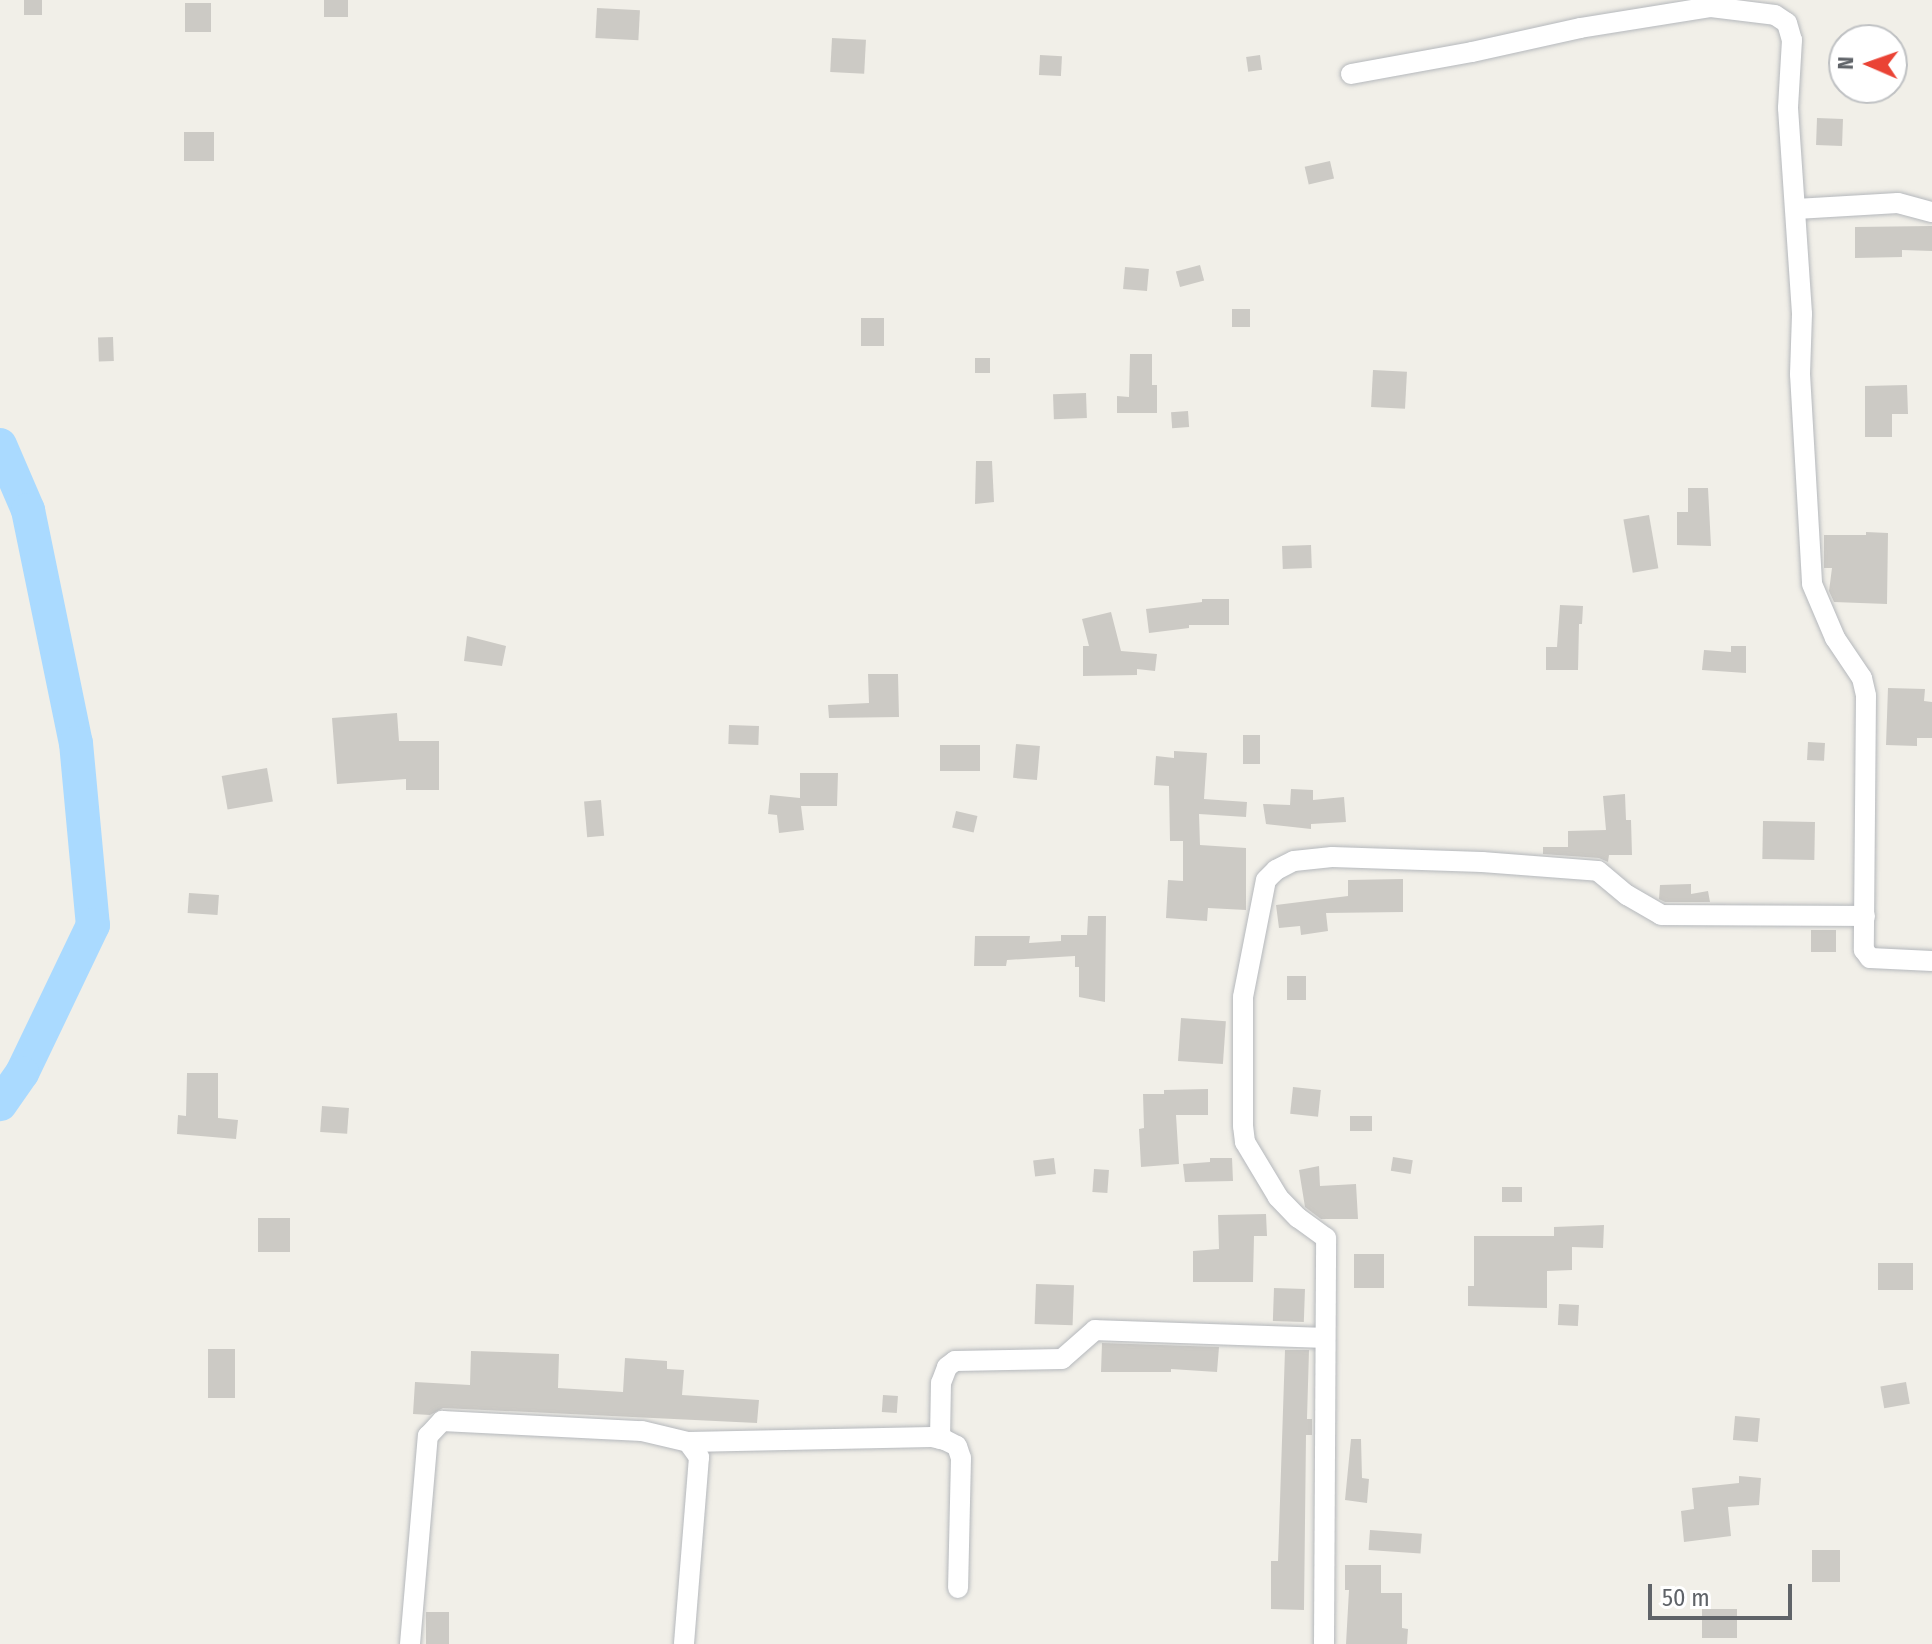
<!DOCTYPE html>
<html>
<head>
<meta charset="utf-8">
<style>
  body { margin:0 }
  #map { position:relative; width:1932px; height:1644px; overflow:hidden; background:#f1efe8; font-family:"Fira Sans Condensed",sans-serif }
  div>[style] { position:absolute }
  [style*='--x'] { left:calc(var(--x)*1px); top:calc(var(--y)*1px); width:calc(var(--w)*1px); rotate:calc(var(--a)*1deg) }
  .river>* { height:34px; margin:-17px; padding:0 17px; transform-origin:17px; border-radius:17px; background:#aadaff }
  .building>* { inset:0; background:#cccac5; transform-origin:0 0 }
  .roads { filter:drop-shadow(0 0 2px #b5b8bc) drop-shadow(0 0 2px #b5b8bc) }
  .minor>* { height:20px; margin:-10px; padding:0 10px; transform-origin:10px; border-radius:10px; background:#fff }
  span { translate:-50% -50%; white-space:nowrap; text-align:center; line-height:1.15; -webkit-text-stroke:6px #fff; paint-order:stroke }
  .north { position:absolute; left:1828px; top:24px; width:80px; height:80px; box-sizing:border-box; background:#fff; border:2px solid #bfc1c3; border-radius:50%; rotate:272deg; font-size:22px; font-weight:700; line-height:32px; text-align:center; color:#5f6368 }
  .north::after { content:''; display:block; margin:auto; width:28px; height:36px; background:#ea4335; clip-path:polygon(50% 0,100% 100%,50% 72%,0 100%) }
  .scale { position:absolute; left:1648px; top:1584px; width:144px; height:36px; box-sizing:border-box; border:4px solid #5f6368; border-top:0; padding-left:10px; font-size:24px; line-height:28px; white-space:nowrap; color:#5f6368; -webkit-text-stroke:6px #fff; paint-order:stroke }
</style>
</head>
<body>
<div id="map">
  <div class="river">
    <div style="--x:0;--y:445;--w:71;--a:66.7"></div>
    <div style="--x:28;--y:510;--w:238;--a:78.4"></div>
    <div style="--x:76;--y:743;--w:183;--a:84.7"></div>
    <div style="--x:93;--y:925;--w:164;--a:115.6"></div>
    <div style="--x:22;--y:1073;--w:38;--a:125"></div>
  </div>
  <div class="building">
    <div style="left:24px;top:0;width:18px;height:15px"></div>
    <div style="left:324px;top:0;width:24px;height:17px"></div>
    <div style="left:185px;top:3px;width:26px;height:29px"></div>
    <div style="left:597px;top:8px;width:43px;height:30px;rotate:3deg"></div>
    <div style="left:832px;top:38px;width:34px;height:34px;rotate:3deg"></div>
    <div style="left:1040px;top:55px;width:22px;height:20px;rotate:3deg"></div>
    <div style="left:1260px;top:55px;width:15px;height:14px;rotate:82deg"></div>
    <div style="left:1817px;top:118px;width:26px;height:27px;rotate:2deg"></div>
    <div style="left:184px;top:132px;width:30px;height:29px"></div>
    <div style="left:1330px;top:161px;width:18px;height:26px;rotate:77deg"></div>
    <div style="clip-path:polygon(1932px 226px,1932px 251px,1902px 250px,1902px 257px,1855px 258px,1855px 227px)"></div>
    <div style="left:1200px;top:265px;width:16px;height:25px;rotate:75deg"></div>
    <div style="left:1125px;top:267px;width:24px;height:22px;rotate:5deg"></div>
    <div style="left:1232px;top:309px;width:18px;height:18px"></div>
    <div style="left:861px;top:318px;width:23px;height:28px"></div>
    <div style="left:113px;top:337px;width:24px;height:15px;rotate:88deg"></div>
    <div style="clip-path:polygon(1130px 354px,1152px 354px,1152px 385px,1157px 385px,1157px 413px,1117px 413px,1117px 396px,1129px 397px)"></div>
    <div style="left:975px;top:358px;width:15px;height:15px"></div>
    <div style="left:1373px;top:370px;width:34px;height:37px;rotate:3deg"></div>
    <div style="clip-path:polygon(1907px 385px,1908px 414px,1892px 414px,1892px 437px,1865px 437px,1865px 386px)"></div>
    <div style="left:1086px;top:393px;width:25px;height:33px;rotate:88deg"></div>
    <div style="left:1188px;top:411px;width:16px;height:17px;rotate:86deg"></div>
    <div style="clip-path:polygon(976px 461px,992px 461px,994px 502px,975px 504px)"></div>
    <div style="clip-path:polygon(1688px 488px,1708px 488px,1711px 546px,1677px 545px,1677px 512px,1688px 512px)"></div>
    <div style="left:1649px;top:515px;width:54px;height:26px;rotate:80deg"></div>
    <div style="clip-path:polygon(1866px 532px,1888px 533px,1887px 604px,1834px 602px,1829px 591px,1832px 568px,1824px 568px,1824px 535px,1866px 535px)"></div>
    <div style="left:1311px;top:545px;width:23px;height:29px;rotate:88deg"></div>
    <div style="clip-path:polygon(1202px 599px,1229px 599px,1229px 625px,1189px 625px,1189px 628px,1149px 633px,1146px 609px,1202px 602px)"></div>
    <div style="clip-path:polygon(1560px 605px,1583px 606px,1582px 624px,1579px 624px,1578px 670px,1546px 670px,1546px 647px,1557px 647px)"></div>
    <div style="clip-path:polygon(1111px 612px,1121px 651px,1157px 654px,1155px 671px,1137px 669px,1137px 675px,1083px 676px,1083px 646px,1089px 646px,1082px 619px)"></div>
    <div style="clip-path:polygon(467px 636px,506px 646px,502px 666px,464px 661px)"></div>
    <div style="clip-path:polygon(1731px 646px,1746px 646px,1746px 673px,1702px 670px,1704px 650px,1731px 652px)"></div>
    <div style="clip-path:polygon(868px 674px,898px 674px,899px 717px,829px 718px,828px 705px,869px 703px)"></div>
    <div style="clip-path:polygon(1888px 688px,1925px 689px,1924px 701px,1932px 702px,1932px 738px,1917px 738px,1917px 746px,1886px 745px)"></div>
    <div style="clip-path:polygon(397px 713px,399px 741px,439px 741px,439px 790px,406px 790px,406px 779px,337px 784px,332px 718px)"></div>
    <div style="left:729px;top:725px;width:30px;height:19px;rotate:2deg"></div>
    <div style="left:1243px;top:735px;width:17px;height:29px"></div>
    <div style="left:1808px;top:742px;width:17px;height:18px;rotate:3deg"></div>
    <div style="left:1016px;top:744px;width:24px;height:34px;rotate:5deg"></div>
    <div style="left:940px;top:745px;width:40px;height:26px"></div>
    <div style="clip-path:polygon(1174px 751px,1207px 753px,1204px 799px,1247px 802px,1246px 817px,1199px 814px,1200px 845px,1246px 848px,1246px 910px,1208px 908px,1207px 921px,1166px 918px,1168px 880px,1183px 881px,1183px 841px,1170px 841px,1169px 786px,1154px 785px,1156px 756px,1174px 758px)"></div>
    <div style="left:267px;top:768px;width:34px;height:46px;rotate:80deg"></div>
    <div style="clip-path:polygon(800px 773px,838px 773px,837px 806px,801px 806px,804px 830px,779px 833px,777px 815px,768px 814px,770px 795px,800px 798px)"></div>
    <div style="clip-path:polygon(1291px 789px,1313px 790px,1313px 800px,1344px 797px,1346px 822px,1311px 824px,1311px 829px,1266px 824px,1263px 804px,1290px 805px)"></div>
    <div style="clip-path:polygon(1625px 794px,1626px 820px,1631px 820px,1632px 855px,1609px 855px,1608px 862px,1599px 858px,1543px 854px,1543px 847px,1568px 847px,1568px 831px,1606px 830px,1603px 796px)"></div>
    <div style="left:601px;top:800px;width:36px;height:17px;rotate:85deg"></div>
    <div style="left:956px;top:811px;width:22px;height:17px;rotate:13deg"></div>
    <div style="left:1763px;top:821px;width:52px;height:38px;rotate:1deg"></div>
    <div style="clip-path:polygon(1403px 879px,1403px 912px,1326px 913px,1328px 931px,1301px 935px,1300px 926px,1279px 928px,1276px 905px,1348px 896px,1348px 880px)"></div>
    <div style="clip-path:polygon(1691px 884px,1691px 894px,1708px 891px,1710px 902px,1665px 902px,1659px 899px,1660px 885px)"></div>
    <div style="left:189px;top:893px;width:30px;height:20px;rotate:4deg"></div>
    <div style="clip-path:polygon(1088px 916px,1106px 916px,1105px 1002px,1079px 997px,1079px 967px,1075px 967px,1075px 956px,1007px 960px,1006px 966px,974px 966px,975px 936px,1030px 936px,1029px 943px,1061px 941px,1061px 935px,1087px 935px)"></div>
    <div style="left:1811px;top:930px;width:25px;height:22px"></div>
    <div style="left:1287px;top:976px;width:19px;height:24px"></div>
    <div style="left:1181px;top:1018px;width:45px;height:43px;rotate:4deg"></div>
    <div style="clip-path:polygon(187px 1073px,218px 1073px,218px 1118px,238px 1120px,236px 1139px,177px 1134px,178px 1115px,186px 1116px)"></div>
    <div style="left:1293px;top:1087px;width:28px;height:27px;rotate:6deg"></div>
    <div style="clip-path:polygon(1208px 1089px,1208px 1115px,1176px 1115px,1179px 1164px,1141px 1167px,1139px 1129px,1144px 1128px,1143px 1094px,1164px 1094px,1164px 1090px)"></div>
    <div style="left:322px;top:1106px;width:27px;height:26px;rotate:4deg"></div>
    <div style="left:1372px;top:1116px;width:15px;height:22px;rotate:90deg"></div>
    <div style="left:1393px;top:1157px;width:20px;height:14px;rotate:9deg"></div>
    <div style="left:1054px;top:1158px;width:16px;height:21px;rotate:83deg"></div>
    <div style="clip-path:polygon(1210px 1158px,1232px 1158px,1233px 1181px,1185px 1182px,1183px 1164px,1210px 1162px)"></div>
    <div style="clip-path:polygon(1319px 1166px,1320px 1186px,1356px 1184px,1358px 1219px,1321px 1219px,1305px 1207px,1299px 1170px)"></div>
    <div style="left:1094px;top:1169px;width:15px;height:23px;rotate:4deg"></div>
    <div style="left:1502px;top:1187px;width:20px;height:15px"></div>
    <div style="clip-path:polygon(1266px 1214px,1267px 1236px,1254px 1236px,1253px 1282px,1193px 1282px,1193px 1251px,1219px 1249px,1218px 1215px)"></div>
    <div style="left:258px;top:1218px;width:32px;height:34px"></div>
    <div style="clip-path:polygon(1604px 1225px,1603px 1248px,1572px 1247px,1572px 1270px,1547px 1271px,1547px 1308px,1468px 1306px,1468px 1286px,1474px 1286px,1474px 1236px,1554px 1236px,1554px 1227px)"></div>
    <div style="left:1354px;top:1254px;width:30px;height:34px"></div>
    <div style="left:1878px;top:1263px;width:35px;height:27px"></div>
    <div style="left:1036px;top:1284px;width:38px;height:40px;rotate:2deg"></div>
    <div style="left:1274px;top:1288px;width:31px;height:33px;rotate:2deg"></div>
    <div style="left:1559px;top:1304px;width:20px;height:21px;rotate:3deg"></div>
    <div style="clip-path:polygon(1102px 1343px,1219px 1347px,1217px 1372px,1171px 1369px,1171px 1372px,1101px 1372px)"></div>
    <div style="left:208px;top:1349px;width:27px;height:49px"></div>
    <div style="clip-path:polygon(1285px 1350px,1309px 1350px,1307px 1419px,1312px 1419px,1312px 1435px,1306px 1435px,1304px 1610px,1271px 1609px,1271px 1561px,1278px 1561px)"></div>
    <div style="clip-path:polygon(471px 1351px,559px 1354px,558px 1388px,623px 1392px,625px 1358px,667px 1361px,667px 1369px,684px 1370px,682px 1395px,759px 1400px,757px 1423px,443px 1408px,430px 1415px,413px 1414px,415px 1382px,470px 1385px)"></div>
    <div style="left:1906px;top:1382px;width:22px;height:26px;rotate:80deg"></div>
    <div style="left:883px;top:1395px;width:15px;height:17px;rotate:4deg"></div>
    <div style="left:1735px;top:1416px;width:25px;height:24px;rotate:5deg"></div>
    <div style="clip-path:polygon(1351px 1439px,1361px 1439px,1362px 1478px,1369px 1479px,1367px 1503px,1345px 1500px)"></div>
    <div style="clip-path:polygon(1739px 1476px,1761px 1478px,1759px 1505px,1728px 1507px,1731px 1536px,1684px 1542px,1681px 1511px,1694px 1509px,1692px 1488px,1739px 1483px)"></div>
    <div style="left:1370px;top:1530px;width:52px;height:20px;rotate:4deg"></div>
    <div style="left:1812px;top:1550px;width:28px;height:32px"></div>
    <div style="clip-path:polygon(1345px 1565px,1381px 1565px,1381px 1593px,1402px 1593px,1402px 1628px,1408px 1629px,1407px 1644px,1346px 1644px,1349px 1590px,1345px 1590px)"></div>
    <div style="left:1737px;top:1609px;width:29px;height:35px;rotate:90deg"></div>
    <div style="left:426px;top:1612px;width:23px;height:32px"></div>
  </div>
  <div class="roads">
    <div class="minor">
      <div style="--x:1351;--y:74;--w:123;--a:-10.3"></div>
      <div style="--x:1472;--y:52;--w:111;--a:-12.5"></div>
      <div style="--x:1580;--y:28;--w:133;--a:-9.1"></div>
      <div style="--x:1711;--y:7;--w:64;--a:7.1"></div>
      <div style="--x:1775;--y:15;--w:14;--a:34"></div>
      <div style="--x:1787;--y:23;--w:18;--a:74"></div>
      <div style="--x:1792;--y:40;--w:68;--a:93.4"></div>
      <div style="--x:1788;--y:108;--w:206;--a:86.1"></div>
      <div style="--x:1802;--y:314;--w:60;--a:91.9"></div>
      <div style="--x:1800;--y:374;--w:210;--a:86.7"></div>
      <div style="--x:1812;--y:584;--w:59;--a:66.9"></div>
      <div style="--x:1835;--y:638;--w:48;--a:56"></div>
      <div style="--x:1862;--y:678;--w:18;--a:77"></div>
      <div style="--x:1866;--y:696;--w:254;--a:90.5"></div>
      <div style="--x:1864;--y:950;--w:10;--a:53"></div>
      <div style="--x:1870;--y:958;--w:62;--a:2.8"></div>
      <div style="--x:1796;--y:209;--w:102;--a:-3.4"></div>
      <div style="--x:1898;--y:203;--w:35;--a:15"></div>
      <div style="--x:940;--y:1439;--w:56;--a:-89"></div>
      <div style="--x:941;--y:1383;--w:17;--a:-69"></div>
      <div style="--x:947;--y:1367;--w:10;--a:-37"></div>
      <div style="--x:955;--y:1361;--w:107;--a:-1.1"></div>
      <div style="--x:1062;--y:1359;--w:44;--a:-41.3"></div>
      <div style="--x:1095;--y:1330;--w:229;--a:2"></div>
      <div style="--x:688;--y:1442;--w:244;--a:-1.2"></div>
      <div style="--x:932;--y:1437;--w:13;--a:13"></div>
      <div style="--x:945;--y:1440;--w:13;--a:27"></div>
      <div style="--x:957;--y:1446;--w:13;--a:72"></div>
      <div style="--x:961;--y:1458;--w:130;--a:91.3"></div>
      <div style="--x:410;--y:1644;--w:209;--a:-85.1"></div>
      <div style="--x:428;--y:1436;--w:21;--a:-47"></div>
      <div style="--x:442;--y:1421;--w:200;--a:2.9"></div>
      <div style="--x:642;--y:1431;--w:47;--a:13.4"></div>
      <div style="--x:688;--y:1442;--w:19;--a:54"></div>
      <div style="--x:699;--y:1457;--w:188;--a:94.6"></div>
      <div style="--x:1324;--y:1644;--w:406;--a:-89.7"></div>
      <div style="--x:1326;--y:1238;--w:34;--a:-144"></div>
      <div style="--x:1298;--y:1218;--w:29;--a:-134"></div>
      <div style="--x:1278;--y:1197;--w:64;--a:-121"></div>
      <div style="--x:1245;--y:1142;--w:16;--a:-97"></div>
      <div style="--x:1243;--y:1126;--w:129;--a:-90"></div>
      <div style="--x:1243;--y:997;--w:119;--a:-78.9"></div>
      <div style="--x:1266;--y:880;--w:14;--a:-45"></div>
      <div style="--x:1276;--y:870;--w:20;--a:-27"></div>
      <div style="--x:1294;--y:861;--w:38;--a:-6"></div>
      <div style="--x:1332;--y:857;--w:150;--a:1.9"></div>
      <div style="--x:1482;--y:862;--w:116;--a:4.4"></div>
      <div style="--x:1598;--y:871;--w:38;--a:40"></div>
      <div style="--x:1627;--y:895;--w:39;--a:30"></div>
      <div style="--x:1661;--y:915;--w:204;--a:0.3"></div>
    </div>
  </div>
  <div class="north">N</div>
  <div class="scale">50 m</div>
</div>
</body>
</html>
